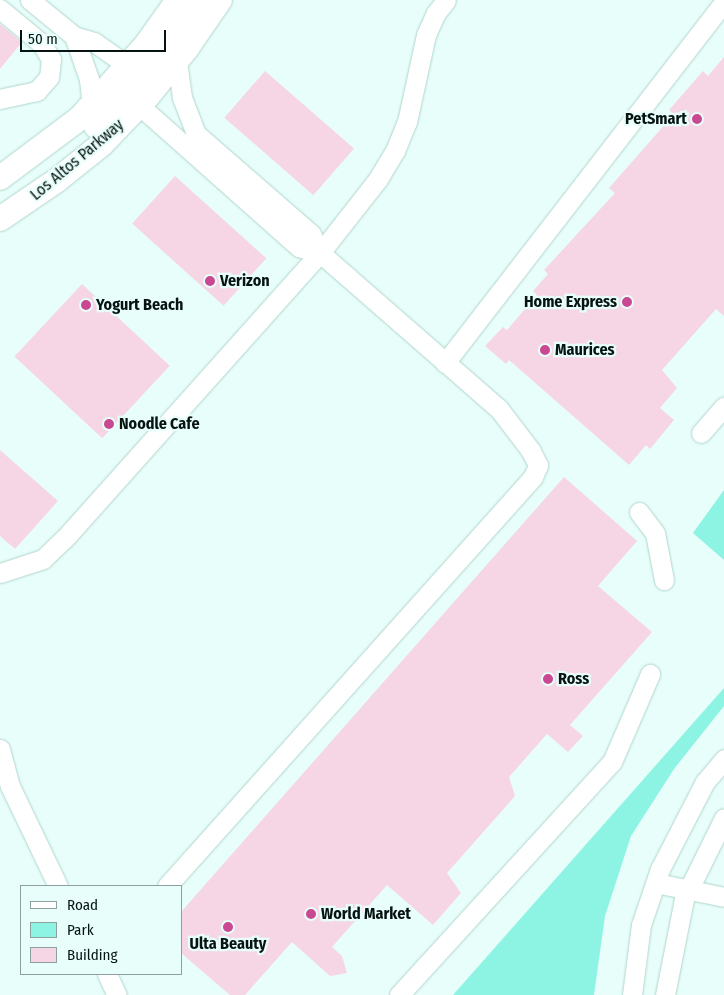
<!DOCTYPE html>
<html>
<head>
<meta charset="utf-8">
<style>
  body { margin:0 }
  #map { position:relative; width:724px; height:995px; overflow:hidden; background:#e8fefa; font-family:"Fira Sans Condensed",sans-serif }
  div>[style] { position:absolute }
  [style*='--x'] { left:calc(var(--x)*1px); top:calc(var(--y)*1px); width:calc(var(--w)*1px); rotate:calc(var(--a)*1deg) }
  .green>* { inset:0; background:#8df3e3 }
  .building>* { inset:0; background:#f6d6e5; transform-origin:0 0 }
  .roads { filter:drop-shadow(0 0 1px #b1d5ce) drop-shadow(0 0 1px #b1d5ce) }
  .minor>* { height:19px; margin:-9.5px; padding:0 9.5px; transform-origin:9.5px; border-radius:9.5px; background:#fff }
  .major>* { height:24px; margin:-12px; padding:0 12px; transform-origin:12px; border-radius:12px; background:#fff }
  .dots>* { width:14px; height:14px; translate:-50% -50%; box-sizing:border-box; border:2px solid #e8fefa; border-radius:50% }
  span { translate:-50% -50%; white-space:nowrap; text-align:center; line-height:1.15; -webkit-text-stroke:4.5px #e8fefa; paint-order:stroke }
  .poi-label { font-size:16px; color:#061311; font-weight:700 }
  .right { translate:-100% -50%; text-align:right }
  .left { translate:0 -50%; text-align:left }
  .street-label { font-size:16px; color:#061311 }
  .legend { position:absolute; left:20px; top:885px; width:162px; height:90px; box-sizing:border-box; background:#e8fefa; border:1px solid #8ea09d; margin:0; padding:6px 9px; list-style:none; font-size:15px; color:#061311 }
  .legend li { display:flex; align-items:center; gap:10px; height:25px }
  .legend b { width:25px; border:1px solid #8ea09d }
  .scale { position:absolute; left:20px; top:30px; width:146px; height:22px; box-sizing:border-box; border:2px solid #061311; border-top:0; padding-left:6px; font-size:15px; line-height:18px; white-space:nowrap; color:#061311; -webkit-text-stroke:4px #e8fefa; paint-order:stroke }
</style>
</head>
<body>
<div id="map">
  <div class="green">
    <div style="clip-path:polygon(724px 490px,724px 560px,693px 533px)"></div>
    <div style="clip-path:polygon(724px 688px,724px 706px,674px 769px,631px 836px,605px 916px,594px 995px,453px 995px)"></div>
  </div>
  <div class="building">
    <div style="clip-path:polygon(0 24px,22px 42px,0 69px)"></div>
    <div style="clip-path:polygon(724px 57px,724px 316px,716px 309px,662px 370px,677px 388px,660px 408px,674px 420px,650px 449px,646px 445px,629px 465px,509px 360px,506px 364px,485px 346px,503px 327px,507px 330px,537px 295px,533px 291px,548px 274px,544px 270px,615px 193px,609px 188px,674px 114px,669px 110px,703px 71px,708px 76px)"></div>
    <div style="left:265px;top:71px;width:118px;height:62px;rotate:41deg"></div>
    <div style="left:175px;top:176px;width:123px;height:64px;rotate:42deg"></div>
    <div style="left:82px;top:284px;width:120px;height:99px;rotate:43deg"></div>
    <div style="clip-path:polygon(0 450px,58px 501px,15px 549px,0 536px)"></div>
    <div style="clip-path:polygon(564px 477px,637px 541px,598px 586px,652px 632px,570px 725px,583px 736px,568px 752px,547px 734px,509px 777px,515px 796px,447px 873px,461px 893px,433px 925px,387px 885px,332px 947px,342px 956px,347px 973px,330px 976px,292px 942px,245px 995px,230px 995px,181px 953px,181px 912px)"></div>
  </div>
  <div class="roads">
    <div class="minor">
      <div style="--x:30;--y:0;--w:57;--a:39.3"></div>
      <div style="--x:74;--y:36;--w:46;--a:70.8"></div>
      <div style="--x:89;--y:79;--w:27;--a:84"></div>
      <div style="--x:0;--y:9;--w:53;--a:39.7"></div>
      <div style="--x:41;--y:43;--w:19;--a:58"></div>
      <div style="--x:51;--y:59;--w:18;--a:96"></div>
      <div style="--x:49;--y:77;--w:18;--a:131"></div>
      <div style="--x:37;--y:91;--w:38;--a:168"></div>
      <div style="--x:74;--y:36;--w:21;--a:17"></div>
      <div style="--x:94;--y:42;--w:42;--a:35.2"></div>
      <div style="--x:140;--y:106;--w:213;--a:41.6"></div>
      <div style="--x:299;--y:247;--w:22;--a:16"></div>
      <div style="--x:445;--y:363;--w:456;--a:-52.3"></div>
      <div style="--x:701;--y:433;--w:35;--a:-49"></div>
      <div style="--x:639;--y:512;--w:26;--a:53"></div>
      <div style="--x:655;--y:533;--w:48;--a:79.2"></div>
      <div style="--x:0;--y:573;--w:45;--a:-18"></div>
      <div style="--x:43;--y:559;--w:30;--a:-44"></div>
      <div style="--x:65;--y:538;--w:382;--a:-48.2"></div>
      <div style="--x:320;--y:253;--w:94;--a:-51.9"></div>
      <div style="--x:378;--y:179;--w:33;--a:-59"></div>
      <div style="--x:395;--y:151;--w:31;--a:-68"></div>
      <div style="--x:407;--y:122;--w:89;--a:-77.7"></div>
      <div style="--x:426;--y:35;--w:24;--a:-66"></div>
      <div style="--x:436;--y:13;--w:16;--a:-52"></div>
      <div style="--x:0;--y:749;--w:38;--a:75"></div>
      <div style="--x:10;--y:786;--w:111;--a:64.4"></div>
      <div style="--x:656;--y:883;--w:69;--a:11.6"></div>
      <div style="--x:167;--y:886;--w:549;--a:-48.18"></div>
      <div style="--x:533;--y:477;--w:13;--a:-67"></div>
      <div style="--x:538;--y:465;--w:16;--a:-117"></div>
      <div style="--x:531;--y:451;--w:53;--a:-127.3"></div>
      <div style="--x:499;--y:409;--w:237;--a:-138.9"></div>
      <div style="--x:320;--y:253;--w:21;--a:-115"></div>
      <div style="--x:311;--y:234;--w:152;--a:-139"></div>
      <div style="--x:196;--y:134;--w:40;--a:-111"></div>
      <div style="--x:182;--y:97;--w:37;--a:-98"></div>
      <div style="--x:107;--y:974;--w:23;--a:65"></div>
      <div style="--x:399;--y:995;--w:316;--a:-47.6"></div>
      <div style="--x:612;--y:762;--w:96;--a:-66.6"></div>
      <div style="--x:632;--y:995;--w:71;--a:-82.7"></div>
      <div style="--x:641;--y:925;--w:59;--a:-71.3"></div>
      <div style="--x:660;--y:869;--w:98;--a:-62.7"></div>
      <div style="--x:705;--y:782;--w:30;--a:-50"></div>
      <div style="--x:665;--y:995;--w:98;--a:-78.8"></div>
      <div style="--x:684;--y:899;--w:90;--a:-63.7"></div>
    </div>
    <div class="major">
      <div style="--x:140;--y:104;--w:33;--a:-78"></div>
      <div style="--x:147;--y:72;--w:88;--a:-55.2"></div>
      <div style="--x:96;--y:126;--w:45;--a:-46.8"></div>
      <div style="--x:127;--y:93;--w:27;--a:-88"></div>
      <div style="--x:0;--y:178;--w:99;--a:-36.8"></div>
      <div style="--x:79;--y:119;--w:100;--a:-47.8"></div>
      <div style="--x:146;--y:45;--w:55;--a:-54.6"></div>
      <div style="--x:0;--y:219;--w:68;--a:-34.2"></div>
      <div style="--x:56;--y:181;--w:59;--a:-38.8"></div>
      <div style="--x:102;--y:144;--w:66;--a:-46.2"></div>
      <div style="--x:148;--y:96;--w:62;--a:-50.9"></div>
      <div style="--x:187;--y:48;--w:58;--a:-55.5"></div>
    </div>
  </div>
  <div class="dots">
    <div style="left:697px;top:119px;background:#c94891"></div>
    <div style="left:210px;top:281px;background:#c94891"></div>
    <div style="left:627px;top:302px;background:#c94891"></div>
    <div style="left:86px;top:305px;background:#c94891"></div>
    <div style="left:545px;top:350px;background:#c94891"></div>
    <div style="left:109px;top:424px;background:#c94891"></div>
    <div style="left:548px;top:679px;background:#c94891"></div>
    <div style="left:311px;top:914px;background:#c94891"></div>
    <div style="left:228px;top:927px;background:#c94891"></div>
  </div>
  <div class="poi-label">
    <span class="right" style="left:687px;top:119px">PetSmart</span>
    <span class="left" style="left:220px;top:281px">Verizon</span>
    <span class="right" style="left:617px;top:302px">Home Express</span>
    <span class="left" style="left:96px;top:305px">Yogurt Beach</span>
    <span class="left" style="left:555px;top:350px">Maurices</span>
    <span class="left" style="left:119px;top:424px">Noodle Cafe</span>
    <span class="left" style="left:558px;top:679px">Ross</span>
    <span class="left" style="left:321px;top:914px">World Market</span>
    <span style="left:228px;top:944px">Ulta Beauty</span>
  </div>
  <div class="street-label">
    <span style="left:77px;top:160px;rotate:-40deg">Los Altos Parkway</span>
  </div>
  <ul class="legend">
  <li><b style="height:6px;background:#fff"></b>Road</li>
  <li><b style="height:14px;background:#8df3e3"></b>Park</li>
  <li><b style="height:14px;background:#f6d6e5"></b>Building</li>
  </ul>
  <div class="scale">50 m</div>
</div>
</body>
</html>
